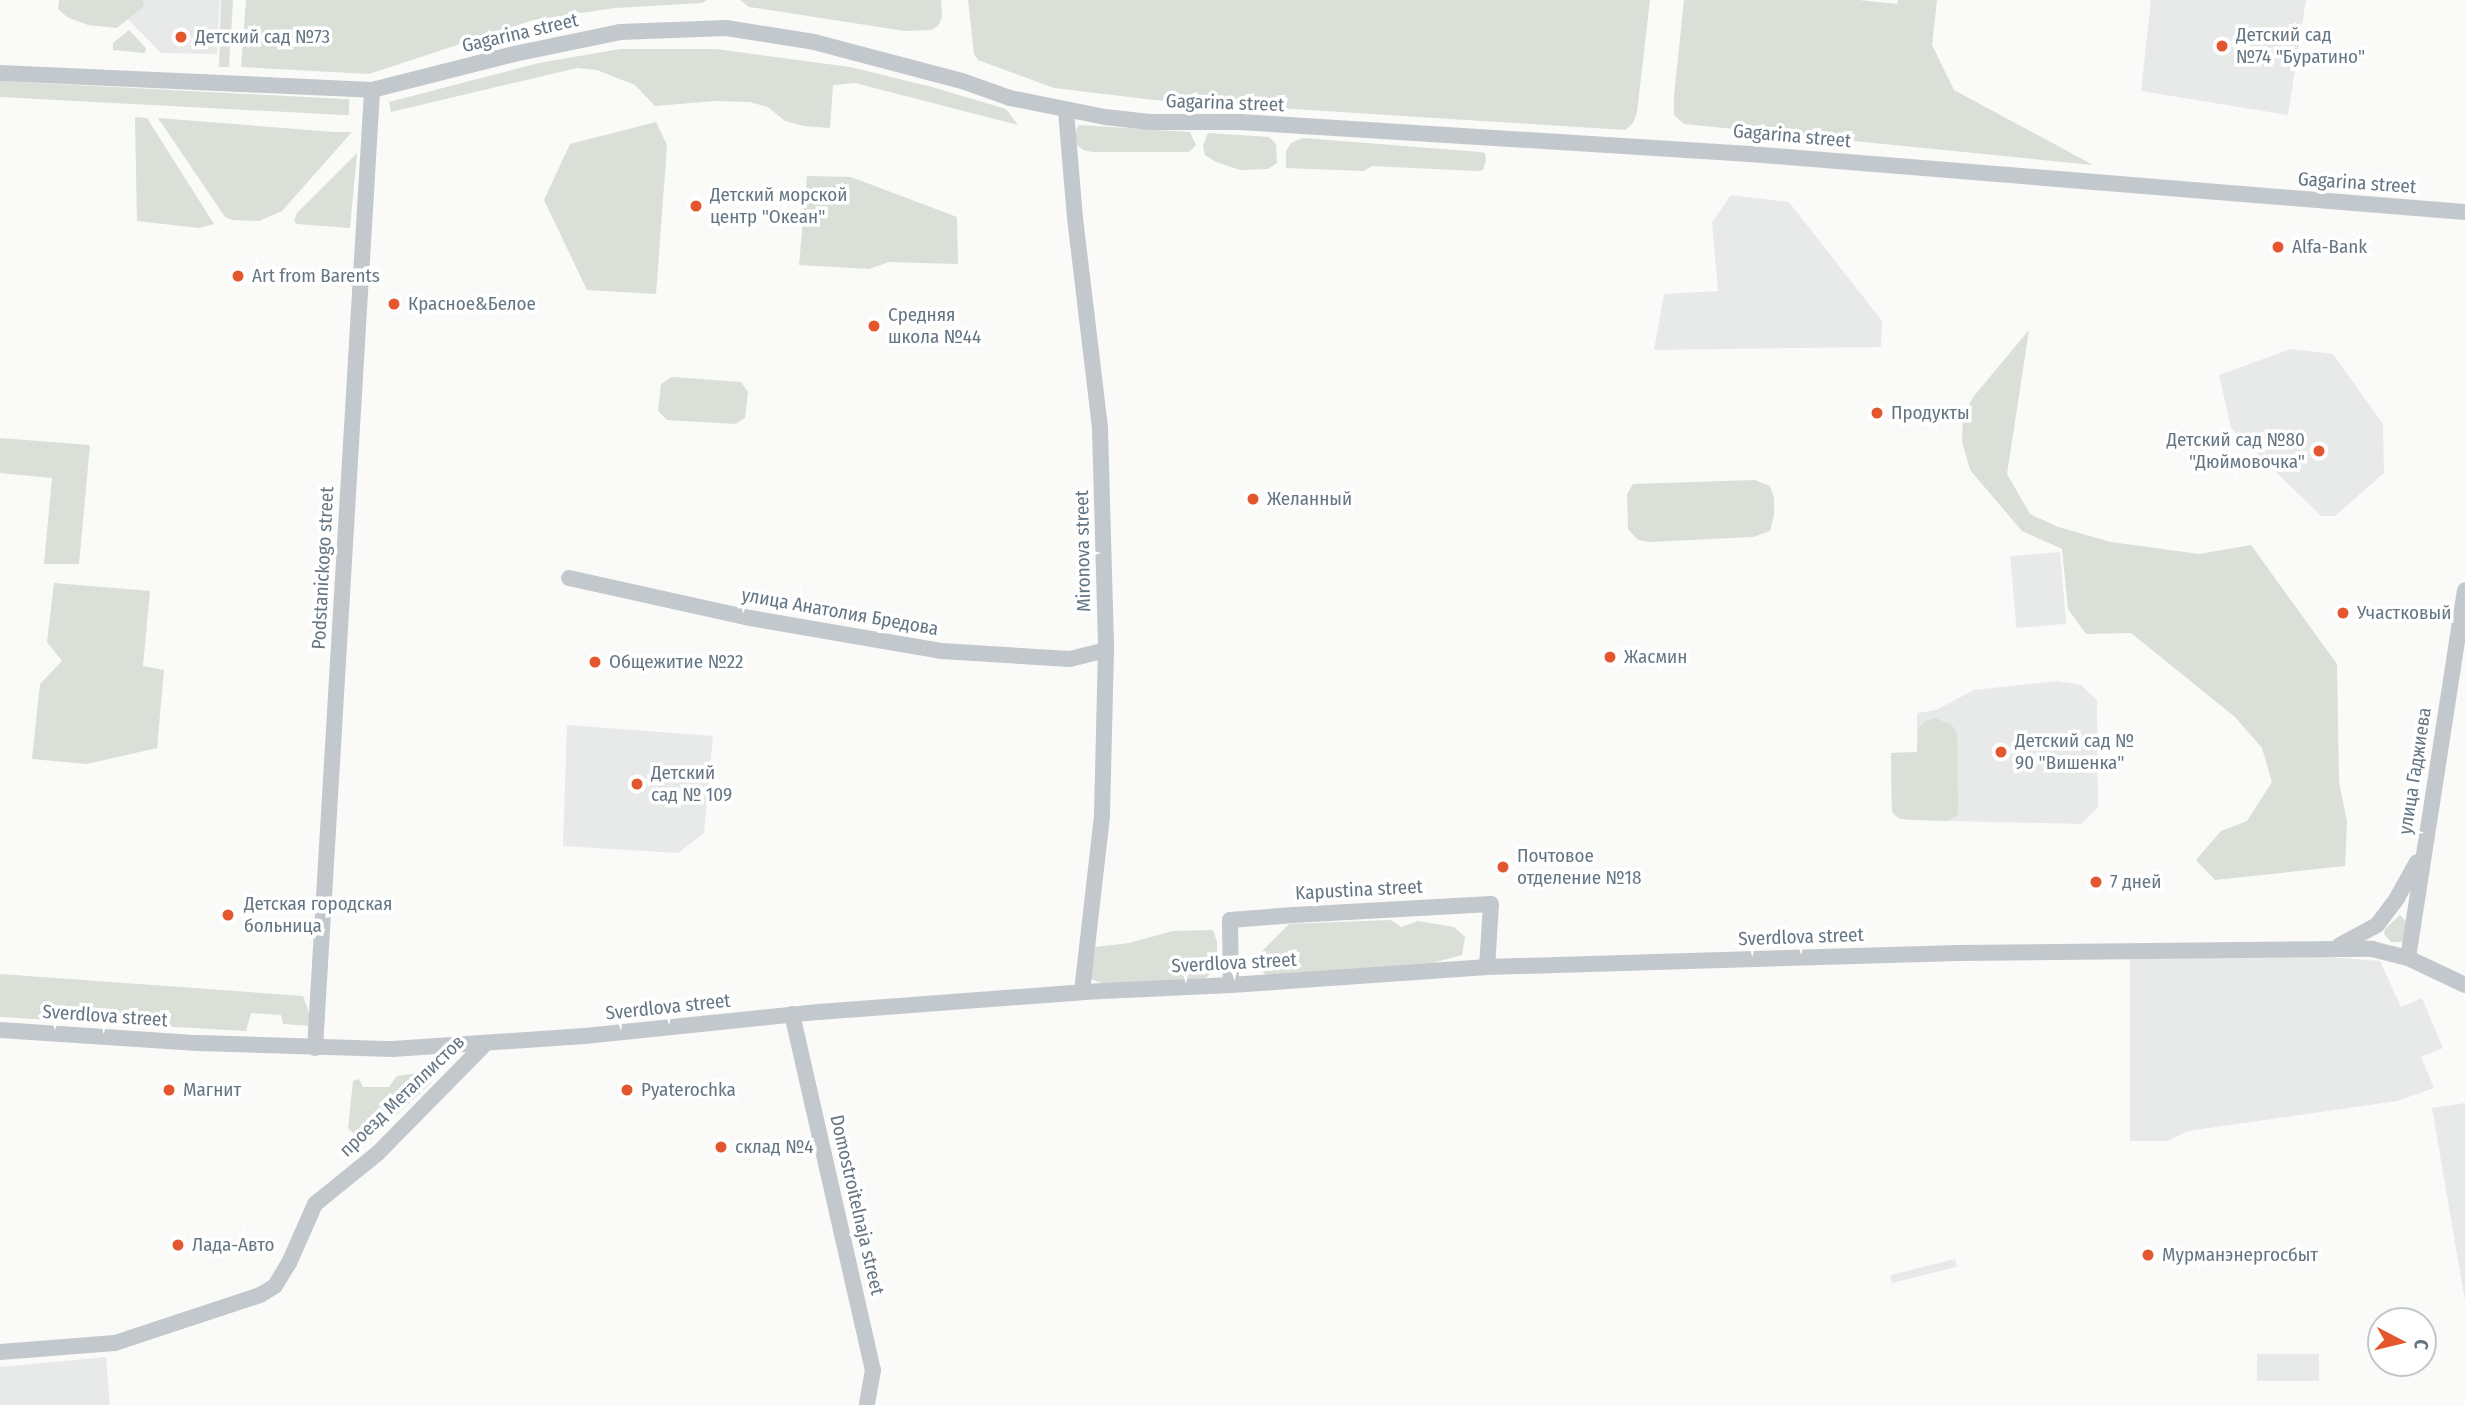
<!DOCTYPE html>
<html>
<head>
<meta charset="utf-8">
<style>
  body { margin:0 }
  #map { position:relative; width:2465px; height:1405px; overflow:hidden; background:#fafaf8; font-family:"Fira Sans Condensed",sans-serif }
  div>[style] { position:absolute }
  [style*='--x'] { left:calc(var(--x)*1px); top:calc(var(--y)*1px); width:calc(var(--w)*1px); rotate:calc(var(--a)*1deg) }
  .built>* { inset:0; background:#e8e9e9; transform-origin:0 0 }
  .green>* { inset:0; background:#dadfd7; transform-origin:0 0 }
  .minor>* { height:16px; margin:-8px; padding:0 8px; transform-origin:8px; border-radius:8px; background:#c3c8cc }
  .dots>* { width:19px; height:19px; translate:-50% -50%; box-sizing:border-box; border:4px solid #fff; border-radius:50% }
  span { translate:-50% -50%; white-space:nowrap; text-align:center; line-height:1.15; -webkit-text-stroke:7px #fff; paint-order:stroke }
  .street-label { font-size:19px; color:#657683 }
  .poi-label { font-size:19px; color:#657683 }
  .left { translate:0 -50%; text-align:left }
  .right { translate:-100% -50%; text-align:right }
  .north { position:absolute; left:2367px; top:1307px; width:70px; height:70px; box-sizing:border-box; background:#fff; border:2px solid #c1c8cd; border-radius:50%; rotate:97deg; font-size:19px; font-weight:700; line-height:28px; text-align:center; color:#657683 }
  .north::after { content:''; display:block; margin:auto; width:24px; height:32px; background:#e4572e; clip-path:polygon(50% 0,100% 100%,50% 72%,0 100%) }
</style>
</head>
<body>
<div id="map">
  <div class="built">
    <div style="clip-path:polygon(109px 0,220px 0,217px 54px,161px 53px)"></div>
    <div style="clip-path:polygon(2151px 0,2306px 0,2288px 115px,2141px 91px)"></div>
    <div style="clip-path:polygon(1731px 195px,1789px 202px,1882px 321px,1881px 347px,1654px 350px,1664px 294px,1718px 291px,1712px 222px)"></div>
    <div style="clip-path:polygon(2291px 349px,2333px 354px,2383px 424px,2384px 473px,2335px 516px,2321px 516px,2231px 428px,2219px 375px)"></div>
    <div style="left:2060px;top:552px;width:72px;height:50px;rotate:85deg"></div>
    <div style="clip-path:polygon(2057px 681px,2081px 685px,2097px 700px,2098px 807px,2081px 824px,1908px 820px,1895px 817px,1892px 811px,1891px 753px,1917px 752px,1917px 713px,1936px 710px,1974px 690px)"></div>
    <div style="clip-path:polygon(567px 725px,713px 736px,704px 833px,678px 853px,563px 846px)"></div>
    <div style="clip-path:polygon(2317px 956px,2380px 961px,2401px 1007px,2422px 998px,2443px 1048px,2421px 1057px,2434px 1088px,2397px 1101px,2188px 1131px,2167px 1141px,2130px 1141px,2130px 959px)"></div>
    <div style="clip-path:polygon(2465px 1103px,2465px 1301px,2432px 1108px)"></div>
    <div style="left:1955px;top:1259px;width:8px;height:67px;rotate:76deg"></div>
    <div style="left:2319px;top:1354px;width:27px;height:62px;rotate:90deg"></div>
    <div style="clip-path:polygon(106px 1357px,110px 1405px,0 1405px,0 1367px)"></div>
  </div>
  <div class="green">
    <div style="clip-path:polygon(59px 0,142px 0,144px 6px,117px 28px,88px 25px,67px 17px,58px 9px)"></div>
    <div style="clip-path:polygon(221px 0,233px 0,229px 67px,219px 67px)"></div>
    <div style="clip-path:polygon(246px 0,707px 0,702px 3px,615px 8px,533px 20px,369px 74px,241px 67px)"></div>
    <div style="clip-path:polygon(740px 0,941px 0,942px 17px,938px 26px,931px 30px,905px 31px,763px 9px,749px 7px)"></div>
    <div style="clip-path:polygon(968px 0,1650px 0,1637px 112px,1633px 123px,1625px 130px,1154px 100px,1054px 88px,978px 60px,974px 54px)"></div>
    <div style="clip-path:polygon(1684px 0,1859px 0,1897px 4px,1898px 0,1937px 0,1932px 45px,1954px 90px,2093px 165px,1684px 124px,1674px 115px,1674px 96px)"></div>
    <div style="clip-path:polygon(129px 30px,146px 48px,145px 53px,113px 50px,113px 43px)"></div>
    <div style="clip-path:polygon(620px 49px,716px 49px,850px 67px,932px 87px,1006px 109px,1018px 125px,855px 83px,833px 85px,830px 128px,804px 126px,785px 121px,768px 107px,750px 102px,715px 101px,655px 106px,635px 85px,597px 70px,577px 68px,391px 112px,389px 102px,539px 63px)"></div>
    <div style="left:0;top:81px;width:350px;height:16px;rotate:3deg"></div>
    <div style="clip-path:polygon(135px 117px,147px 118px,214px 224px,199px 228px,137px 221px)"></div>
    <div style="clip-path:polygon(158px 118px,334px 132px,352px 132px,282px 211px,259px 221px,232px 220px,225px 217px)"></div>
    <div style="clip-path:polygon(656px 122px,667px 145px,656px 294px,587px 290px,544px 200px,570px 144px)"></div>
    <div style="clip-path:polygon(1079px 125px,1190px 132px,1196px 145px,1189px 152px,1092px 152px,1083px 150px,1076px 144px,1076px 130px)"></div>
    <div style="clip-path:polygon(1208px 133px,1269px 137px,1276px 144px,1277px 163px,1268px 169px,1240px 170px,1216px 162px,1205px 155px,1203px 146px)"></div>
    <div style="clip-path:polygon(1303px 138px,1480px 152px,1485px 153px,1486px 160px,1483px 170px,1477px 171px,1372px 166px,1364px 171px,1286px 168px,1286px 151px,1291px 143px)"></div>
    <div style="clip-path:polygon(357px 153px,350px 228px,297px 224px,294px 221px,297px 213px)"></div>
    <div style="clip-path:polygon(807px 176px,851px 177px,957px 217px,958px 264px,889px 262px,869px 269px,799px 265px)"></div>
    <div style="clip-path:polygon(2029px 330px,2007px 474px,2030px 514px,2058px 527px,2111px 542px,2199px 554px,2251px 545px,2337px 664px,2339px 781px,2347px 822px,2345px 866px,2215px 880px,2196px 860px,2221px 831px,2247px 821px,2272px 782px,2262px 748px,2235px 717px,2131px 633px,2086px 634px,2068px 609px,2062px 549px,2022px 531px,1970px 470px,1962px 441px,1963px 415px,1974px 396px)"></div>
    <div style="clip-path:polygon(672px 377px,741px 382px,748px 392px,745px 418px,735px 424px,667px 420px,658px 411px,661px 384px)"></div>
    <div style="clip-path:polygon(0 438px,90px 445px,79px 564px,44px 564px,52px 478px,0 473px)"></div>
    <div style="clip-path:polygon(1755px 480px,1770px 486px,1774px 498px,1774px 515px,1770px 531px,1753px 537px,1649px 542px,1638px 540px,1628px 529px,1627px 494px,1633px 484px)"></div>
    <div style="clip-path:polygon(54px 583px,150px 591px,143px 666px,164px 670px,157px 748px,87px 764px,32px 759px,40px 684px,62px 661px,47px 642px)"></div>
    <div style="clip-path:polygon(1935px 718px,1952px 725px,1957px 734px,1958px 814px,1948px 821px,1900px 819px,1892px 811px,1891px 753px,1917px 752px,1918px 728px,1925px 721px)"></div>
    <div style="clip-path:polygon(2400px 915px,2406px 921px,2404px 938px,2402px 942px,2391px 942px,2384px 934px,2385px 929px)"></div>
    <div style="clip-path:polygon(1391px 920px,1401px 927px,1418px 921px,1454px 927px,1465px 937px,1462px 955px,1432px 963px,1266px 975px,1262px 971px,1261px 952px,1289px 924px)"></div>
    <div style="clip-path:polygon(1213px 930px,1217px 942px,1217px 966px,1206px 978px,1108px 985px,1090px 979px,1095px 947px,1129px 943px,1173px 931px)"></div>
    <div style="clip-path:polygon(0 974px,303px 996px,312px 1021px,310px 1026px,283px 1024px,281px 1015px,251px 1013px,246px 1031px,0 1017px)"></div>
    <div style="clip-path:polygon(431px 1071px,431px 1083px,365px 1144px,348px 1128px,353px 1081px,359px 1079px,363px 1087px,389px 1087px,397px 1076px)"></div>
  </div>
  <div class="minor">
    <div style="--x:0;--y:73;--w:372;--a:2.6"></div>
    <div style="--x:372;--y:90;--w:146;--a:-14.2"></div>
    <div style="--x:514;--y:54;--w:108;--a:-11.7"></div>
    <div style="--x:620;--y:32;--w:106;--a:-2.2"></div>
    <div style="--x:726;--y:28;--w:89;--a:9"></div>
    <div style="--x:814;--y:42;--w:153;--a:14.8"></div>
    <div style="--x:962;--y:81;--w:51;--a:19.5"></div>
    <div style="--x:1010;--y:98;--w:97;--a:11.3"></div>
    <div style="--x:1105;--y:117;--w:45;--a:6.3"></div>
    <div style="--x:1150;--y:122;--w:90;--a:0"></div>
    <div style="--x:1240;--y:122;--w:511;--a:3.59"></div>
    <div style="--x:1750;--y:154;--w:717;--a:4.64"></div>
    <div style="--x:1066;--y:111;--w:107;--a:85.2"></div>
    <div style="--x:1075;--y:218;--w:212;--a:83.2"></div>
    <div style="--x:1100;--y:429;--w:221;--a:88.4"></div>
    <div style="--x:1106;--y:650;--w:166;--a:91.4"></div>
    <div style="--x:1102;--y:816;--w:177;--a:96.5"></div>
    <div style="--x:569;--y:578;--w:185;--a:12.5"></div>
    <div style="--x:750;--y:618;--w:195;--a:9.8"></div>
    <div style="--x:942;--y:651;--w:128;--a:3.6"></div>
    <div style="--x:1070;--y:659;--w:37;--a:-14"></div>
    <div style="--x:2340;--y:945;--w:42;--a:-28.4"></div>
    <div style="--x:2377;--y:925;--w:34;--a:-53"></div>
    <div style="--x:2397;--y:898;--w:41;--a:-60.9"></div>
    <div style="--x:2408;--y:958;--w:372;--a:-81.2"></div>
    <div style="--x:1231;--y:985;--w:65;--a:-90.9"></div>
    <div style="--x:1230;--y:920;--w:64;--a:-4.5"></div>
    <div style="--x:1294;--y:915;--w:197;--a:-3.2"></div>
    <div style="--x:1491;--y:904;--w:63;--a:93.6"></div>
    <div style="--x:792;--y:1014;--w:365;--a:77.2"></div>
    <div style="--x:873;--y:1370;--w:36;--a:100"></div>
    <div style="--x:0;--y:1030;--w:198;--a:3.8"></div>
    <div style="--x:198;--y:1043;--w:195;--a:1.8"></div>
    <div style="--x:393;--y:1049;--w:192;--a:-3.9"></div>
    <div style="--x:585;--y:1036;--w:235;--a:-5.9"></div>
    <div style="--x:819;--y:1012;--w:264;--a:-4.3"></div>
    <div style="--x:1082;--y:992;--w:149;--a:-2.7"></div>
    <div style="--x:1231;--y:985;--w:257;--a:-4"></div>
    <div style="--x:1487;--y:967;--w:471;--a:-1.7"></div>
    <div style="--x:1958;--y:953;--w:414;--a:-0.6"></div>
    <div style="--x:2372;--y:949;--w:37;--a:14"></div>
    <div style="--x:2408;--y:958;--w:63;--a:25.3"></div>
    <div style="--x:315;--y:1048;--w:960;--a:-86.59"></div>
    <div style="--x:0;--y:1352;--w:115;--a:-4.5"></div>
    <div style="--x:115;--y:1343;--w:153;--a:-18.3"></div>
    <div style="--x:260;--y:1295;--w:17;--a:-31"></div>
    <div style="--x:275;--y:1286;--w:27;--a:-59"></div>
    <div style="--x:289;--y:1263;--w:64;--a:-66.2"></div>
    <div style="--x:315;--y:1204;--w:81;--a:-39"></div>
    <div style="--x:378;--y:1153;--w:153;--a:-45.5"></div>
  </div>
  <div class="dots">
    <div style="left:181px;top:37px;background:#e4572e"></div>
    <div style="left:2222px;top:46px;background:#e4572e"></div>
    <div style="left:696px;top:206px;background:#e4572e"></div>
    <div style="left:2278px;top:247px;background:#e4572e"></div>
    <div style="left:238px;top:276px;background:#e4572e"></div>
    <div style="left:394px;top:304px;background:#e4572e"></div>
    <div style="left:874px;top:326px;background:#e4572e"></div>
    <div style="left:1877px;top:413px;background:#e4572e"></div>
    <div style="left:2319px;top:451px;background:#e4572e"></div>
    <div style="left:1253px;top:499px;background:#e4572e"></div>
    <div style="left:2343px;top:613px;background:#e4572e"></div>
    <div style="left:1610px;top:657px;background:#e4572e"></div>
    <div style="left:595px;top:662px;background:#e4572e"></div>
    <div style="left:2001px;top:752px;background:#e4572e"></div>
    <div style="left:637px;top:784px;background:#e4572e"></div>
    <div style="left:1503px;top:867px;background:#e4572e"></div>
    <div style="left:2096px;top:882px;background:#e4572e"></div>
    <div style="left:228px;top:915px;background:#e4572e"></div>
    <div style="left:169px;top:1090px;background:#e4572e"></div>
    <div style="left:627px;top:1090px;background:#e4572e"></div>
    <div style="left:721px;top:1147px;background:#e4572e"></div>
    <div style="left:178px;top:1245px;background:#e4572e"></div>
    <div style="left:2148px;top:1255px;background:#e4572e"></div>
  </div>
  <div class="street-label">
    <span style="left:520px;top:33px;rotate:-13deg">Gagarina street</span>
    <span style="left:1225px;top:103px;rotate:2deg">Gagarina street</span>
    <span style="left:1792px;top:136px;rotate:5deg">Gagarina street</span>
    <span style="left:2357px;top:183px;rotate:4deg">Gagarina street</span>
    <span style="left:1083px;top:551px;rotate:-91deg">Mironova street</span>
    <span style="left:323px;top:568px;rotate:-87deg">Podstanickogo street</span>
    <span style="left:840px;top:612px;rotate:10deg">улица Анатолия Бредова</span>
    <span style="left:2415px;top:771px;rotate:-81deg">улица Гаджиева</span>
    <span style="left:1359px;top:890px;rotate:-3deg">Kapustina street</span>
    <span style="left:1801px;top:937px;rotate:-2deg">Sverdlova street</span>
    <span style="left:1234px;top:963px;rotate:-3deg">Sverdlova street</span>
    <span style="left:668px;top:1007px;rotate:-6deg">Sverdlova street</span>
    <span style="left:105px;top:1016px;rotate:4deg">Sverdlova street</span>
    <span style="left:402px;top:1096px;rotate:-44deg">проезд Металлистов</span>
    <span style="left:857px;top:1205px;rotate:77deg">Domostroitelnaja street</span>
  </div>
  <div class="poi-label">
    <span class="left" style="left:2236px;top:46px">Детский сад<br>№74 "Буратино"</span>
    <span class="left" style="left:195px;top:37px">Детский сад №73</span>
    <span class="left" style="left:710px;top:206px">Детский морской<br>центр "Океан"</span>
    <span class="left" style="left:2292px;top:247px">Alfa-Bank</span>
    <span class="left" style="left:252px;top:276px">Art from Barents</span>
    <span class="left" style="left:408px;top:304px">Красное&amp;Белое</span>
    <span class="left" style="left:888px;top:326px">Средняя<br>школа №44</span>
    <span class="left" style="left:1891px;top:413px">Продукты</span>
    <span class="right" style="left:2305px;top:451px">Детский сад №80<br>"Дюймовочка"</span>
    <span class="left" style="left:1267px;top:499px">Желанный</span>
    <span class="left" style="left:2357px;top:613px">Участковый</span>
    <span class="left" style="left:1624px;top:657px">Жасмин</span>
    <span class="left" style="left:609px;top:662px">Общежитие №22</span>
    <span class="left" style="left:2015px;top:752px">Детский сад №<br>90 "Вишенка"</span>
    <span class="left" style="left:651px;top:784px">Детский<br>сад № 109</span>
    <span class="left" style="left:1517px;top:867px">Почтовое<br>отделение №18</span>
    <span class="left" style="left:2110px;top:882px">7 дней</span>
    <span class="left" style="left:244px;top:915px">Детская городская<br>больница</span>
    <span class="left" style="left:183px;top:1090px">Магнит</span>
    <span class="left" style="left:641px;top:1090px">Pyaterochka</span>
    <span class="left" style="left:735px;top:1147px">склад №4</span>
    <span class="left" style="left:192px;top:1245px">Лада-Авто</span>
    <span class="left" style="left:2162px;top:1255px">Мурманэнергосбыт</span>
  </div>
  <div class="north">С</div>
</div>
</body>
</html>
